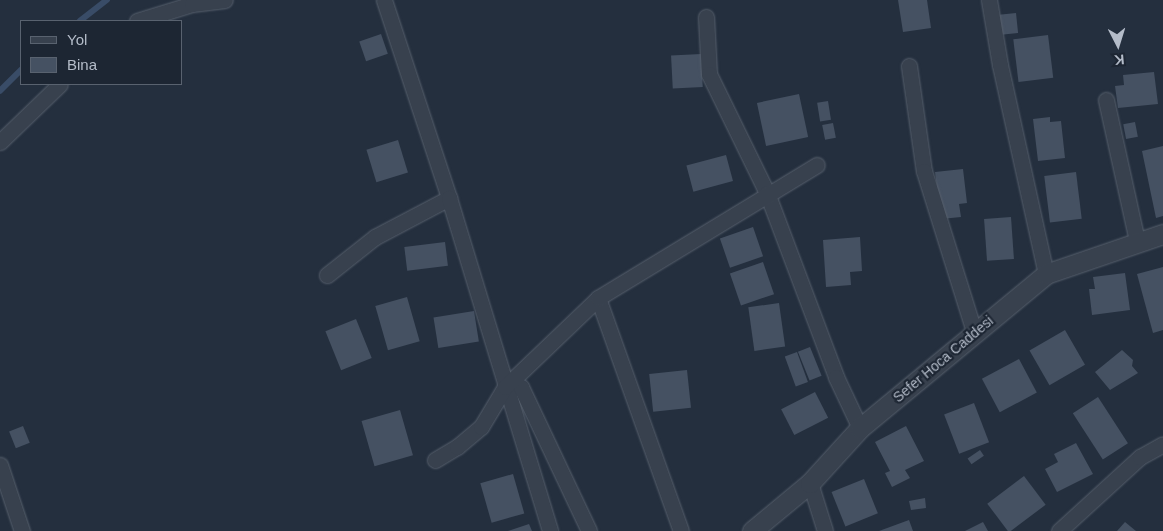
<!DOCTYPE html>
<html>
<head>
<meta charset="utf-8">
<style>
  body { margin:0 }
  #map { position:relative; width:1163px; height:531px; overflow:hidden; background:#242f3e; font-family:Helvetica,sans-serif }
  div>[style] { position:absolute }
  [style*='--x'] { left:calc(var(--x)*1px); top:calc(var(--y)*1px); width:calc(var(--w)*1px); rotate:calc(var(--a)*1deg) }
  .stream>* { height:5.5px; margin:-2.75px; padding:0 2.75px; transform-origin:2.75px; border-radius:2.75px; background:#394c67 }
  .building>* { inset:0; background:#455162; transform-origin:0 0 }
  .roads { filter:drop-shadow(0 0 1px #565f6c) drop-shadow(0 0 1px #565f6c) }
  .minor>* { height:15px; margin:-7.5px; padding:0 7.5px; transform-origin:7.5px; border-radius:7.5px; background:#38414e }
  .tertiary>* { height:19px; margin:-9.5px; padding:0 9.5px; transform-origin:9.5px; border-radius:9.5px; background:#38414e }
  span { translate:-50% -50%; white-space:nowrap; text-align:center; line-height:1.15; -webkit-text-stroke:4.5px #1d2633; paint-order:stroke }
  .street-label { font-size:14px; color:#b4bcc9 }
  .legend { position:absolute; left:20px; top:20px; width:162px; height:65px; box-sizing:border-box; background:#1d2633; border:1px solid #59626f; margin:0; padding:6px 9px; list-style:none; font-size:15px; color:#b4bcc9 }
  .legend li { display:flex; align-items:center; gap:10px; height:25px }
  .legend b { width:25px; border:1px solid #59626f }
  .north { position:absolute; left:1093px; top:20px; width:50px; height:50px; -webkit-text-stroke:4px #1d2633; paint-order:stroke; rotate:175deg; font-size:14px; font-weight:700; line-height:20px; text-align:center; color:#b4bcc9 }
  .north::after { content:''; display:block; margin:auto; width:18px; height:22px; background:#b4bcc9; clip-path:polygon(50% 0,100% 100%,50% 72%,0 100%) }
</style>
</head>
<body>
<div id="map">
  <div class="stream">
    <div style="--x:80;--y:21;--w:34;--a:-38"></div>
    <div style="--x:0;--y:91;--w:30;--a:-45"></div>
  </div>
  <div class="building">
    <div style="clip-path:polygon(898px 0,927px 0,931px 28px,903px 32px)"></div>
    <div style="left:1016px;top:13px;width:20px;height:17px;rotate:84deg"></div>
    <div style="left:381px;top:34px;width:21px;height:23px;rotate:71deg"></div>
    <div style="left:1048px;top:35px;width:43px;height:35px;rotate:83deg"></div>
    <div style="left:701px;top:54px;width:33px;height:30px;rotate:87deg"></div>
    <div style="clip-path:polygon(1154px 72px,1158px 104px,1118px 108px,1115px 86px,1124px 85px,1123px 75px)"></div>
    <div style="left:799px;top:94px;width:44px;height:43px;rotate:78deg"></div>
    <div style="left:828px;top:101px;width:19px;height:11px;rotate:81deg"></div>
    <div style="clip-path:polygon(1050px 117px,1050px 122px,1061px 121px,1065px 158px,1038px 161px,1033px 119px)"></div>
    <div style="left:1135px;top:122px;width:15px;height:12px;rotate:79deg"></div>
    <div style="left:833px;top:123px;width:15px;height:11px;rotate:79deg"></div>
    <div style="left:398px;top:140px;width:34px;height:33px;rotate:73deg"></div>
    <div style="clip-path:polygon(1163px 146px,1163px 216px,1156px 218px,1142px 151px)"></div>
    <div style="left:726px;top:155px;width:27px;height:41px;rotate:75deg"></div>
    <div style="clip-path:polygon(963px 169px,967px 203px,959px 204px,961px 217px,941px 219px,935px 172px)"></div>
    <div style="left:1076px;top:172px;width:47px;height:32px;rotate:83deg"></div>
    <div style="left:1011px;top:217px;width:42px;height:27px;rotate:86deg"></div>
    <div style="left:753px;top:227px;width:31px;height:35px;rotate:71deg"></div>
    <div style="clip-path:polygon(860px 237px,862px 271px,850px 272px,851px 285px,826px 287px,823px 240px)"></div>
    <div style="left:445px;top:242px;width:24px;height:41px;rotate:83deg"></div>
    <div style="left:763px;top:262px;width:34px;height:35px;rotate:71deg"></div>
    <div style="clip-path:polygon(1163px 267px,1163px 330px,1153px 333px,1137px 274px)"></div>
    <div style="clip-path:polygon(1125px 273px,1130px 310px,1092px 315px,1089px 289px,1095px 289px,1093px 277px)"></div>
    <div style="left:407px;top:297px;width:46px;height:33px;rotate:74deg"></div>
    <div style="left:779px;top:303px;width:44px;height:31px;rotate:82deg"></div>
    <div style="left:474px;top:311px;width:31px;height:41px;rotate:81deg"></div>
    <div style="left:356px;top:319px;width:42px;height:33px;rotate:68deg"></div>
    <div style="left:1065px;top:330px;width:40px;height:41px;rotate:60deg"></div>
    <div style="left:810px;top:347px;width:31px;height:13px;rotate:68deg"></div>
    <div style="clip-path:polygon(1122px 350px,1133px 360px,1132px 366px,1138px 373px,1110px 390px,1095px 372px)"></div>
    <div style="left:797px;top:352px;width:32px;height:13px;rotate:70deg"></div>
    <div style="left:1019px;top:359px;width:38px;height:42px;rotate:62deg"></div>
    <div style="left:687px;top:370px;width:38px;height:38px;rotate:84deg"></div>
    <div style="left:815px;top:392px;width:29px;height:38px;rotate:63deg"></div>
    <div style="left:1098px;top:397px;width:55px;height:30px;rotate:57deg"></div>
    <div style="left:974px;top:403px;width:42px;height:32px;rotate:69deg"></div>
    <div style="left:400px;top:410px;width:47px;height:40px;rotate:74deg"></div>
    <div style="left:23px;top:426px;width:18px;height:15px;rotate:68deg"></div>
    <div style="clip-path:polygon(906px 426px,924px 461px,905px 470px,910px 478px,892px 487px,885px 473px,890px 471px,875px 442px)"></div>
    <div style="clip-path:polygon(1076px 443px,1093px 474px,1057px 492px,1045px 469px,1058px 462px,1054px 454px)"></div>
    <div style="left:980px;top:450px;width:7px;height:15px;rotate:56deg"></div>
    <div style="left:513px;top:474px;width:41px;height:34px;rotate:74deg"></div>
    <div style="left:1024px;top:476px;width:36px;height:46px;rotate:53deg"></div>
    <div style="left:864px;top:479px;width:37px;height:35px;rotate:68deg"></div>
    <div style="clip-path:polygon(925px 498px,926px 508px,911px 510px,909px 501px)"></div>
    <div style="clip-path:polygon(909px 520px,913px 531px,879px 531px)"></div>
    <div style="clip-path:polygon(983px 522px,988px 531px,965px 531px)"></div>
    <div style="clip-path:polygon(1125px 522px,1136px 531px,1117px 531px)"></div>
    <div style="clip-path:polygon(529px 524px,532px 531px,508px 531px)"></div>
  </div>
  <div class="roads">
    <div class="minor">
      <div style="--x:384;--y:0;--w:208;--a:71.8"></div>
      <div style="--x:989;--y:0;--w:66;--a:80.4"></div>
      <div style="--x:1000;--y:65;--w:214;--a:77.6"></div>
      <div style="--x:706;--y:17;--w:57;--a:87"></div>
      <div style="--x:709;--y:74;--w:132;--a:64"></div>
      <div style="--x:767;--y:193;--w:197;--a:69.4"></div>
      <div style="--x:836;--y:377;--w:56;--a:64.8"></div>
      <div style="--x:137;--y:21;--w:58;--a:-17.2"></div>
      <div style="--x:192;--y:4;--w:33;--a:-7"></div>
      <div style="--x:909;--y:66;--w:106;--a:81.9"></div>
      <div style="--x:924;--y:171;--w:169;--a:72.7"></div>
      <div style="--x:1106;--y:100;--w:144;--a:77.6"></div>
      <div style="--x:0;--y:142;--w:83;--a:-44"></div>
      <div style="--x:327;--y:275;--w:61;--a:-38.4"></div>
      <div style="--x:375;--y:237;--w:84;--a:-27.8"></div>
      <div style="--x:449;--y:198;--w:348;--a:73.1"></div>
      <div style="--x:598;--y:298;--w:247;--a:70.4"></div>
      <div style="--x:505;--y:387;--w:16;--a:0"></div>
      <div style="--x:521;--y:387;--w:159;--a:64.7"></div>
      <div style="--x:435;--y:460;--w:26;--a:-31"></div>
      <div style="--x:457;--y:447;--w:31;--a:-40"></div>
      <div style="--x:481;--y:427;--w:47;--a:-59"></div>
      <div style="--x:505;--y:387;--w:129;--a:-43.7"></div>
      <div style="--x:598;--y:298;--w:256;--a:-31.3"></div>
      <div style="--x:0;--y:465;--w:70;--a:71.6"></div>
      <div style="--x:810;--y:483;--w:50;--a:72.6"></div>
      <div style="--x:1059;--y:531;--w:110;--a:-42.4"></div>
      <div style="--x:1140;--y:457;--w:26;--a:-29"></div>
    </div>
    <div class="tertiary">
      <div style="--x:752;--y:531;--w:75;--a:-39.6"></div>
      <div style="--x:810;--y:483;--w:74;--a:-47.7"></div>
      <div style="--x:860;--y:428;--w:241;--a:-39.6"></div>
      <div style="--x:1046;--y:274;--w:124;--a:-18.9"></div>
    </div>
  </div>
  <div class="street-label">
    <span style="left:943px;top:359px;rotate:-40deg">Sefer Hoca Caddesi</span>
  </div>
  <ul class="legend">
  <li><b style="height:6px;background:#38414e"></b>Yol</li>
  <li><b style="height:14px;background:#455162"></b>Bina</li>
  </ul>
  <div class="north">K</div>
</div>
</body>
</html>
